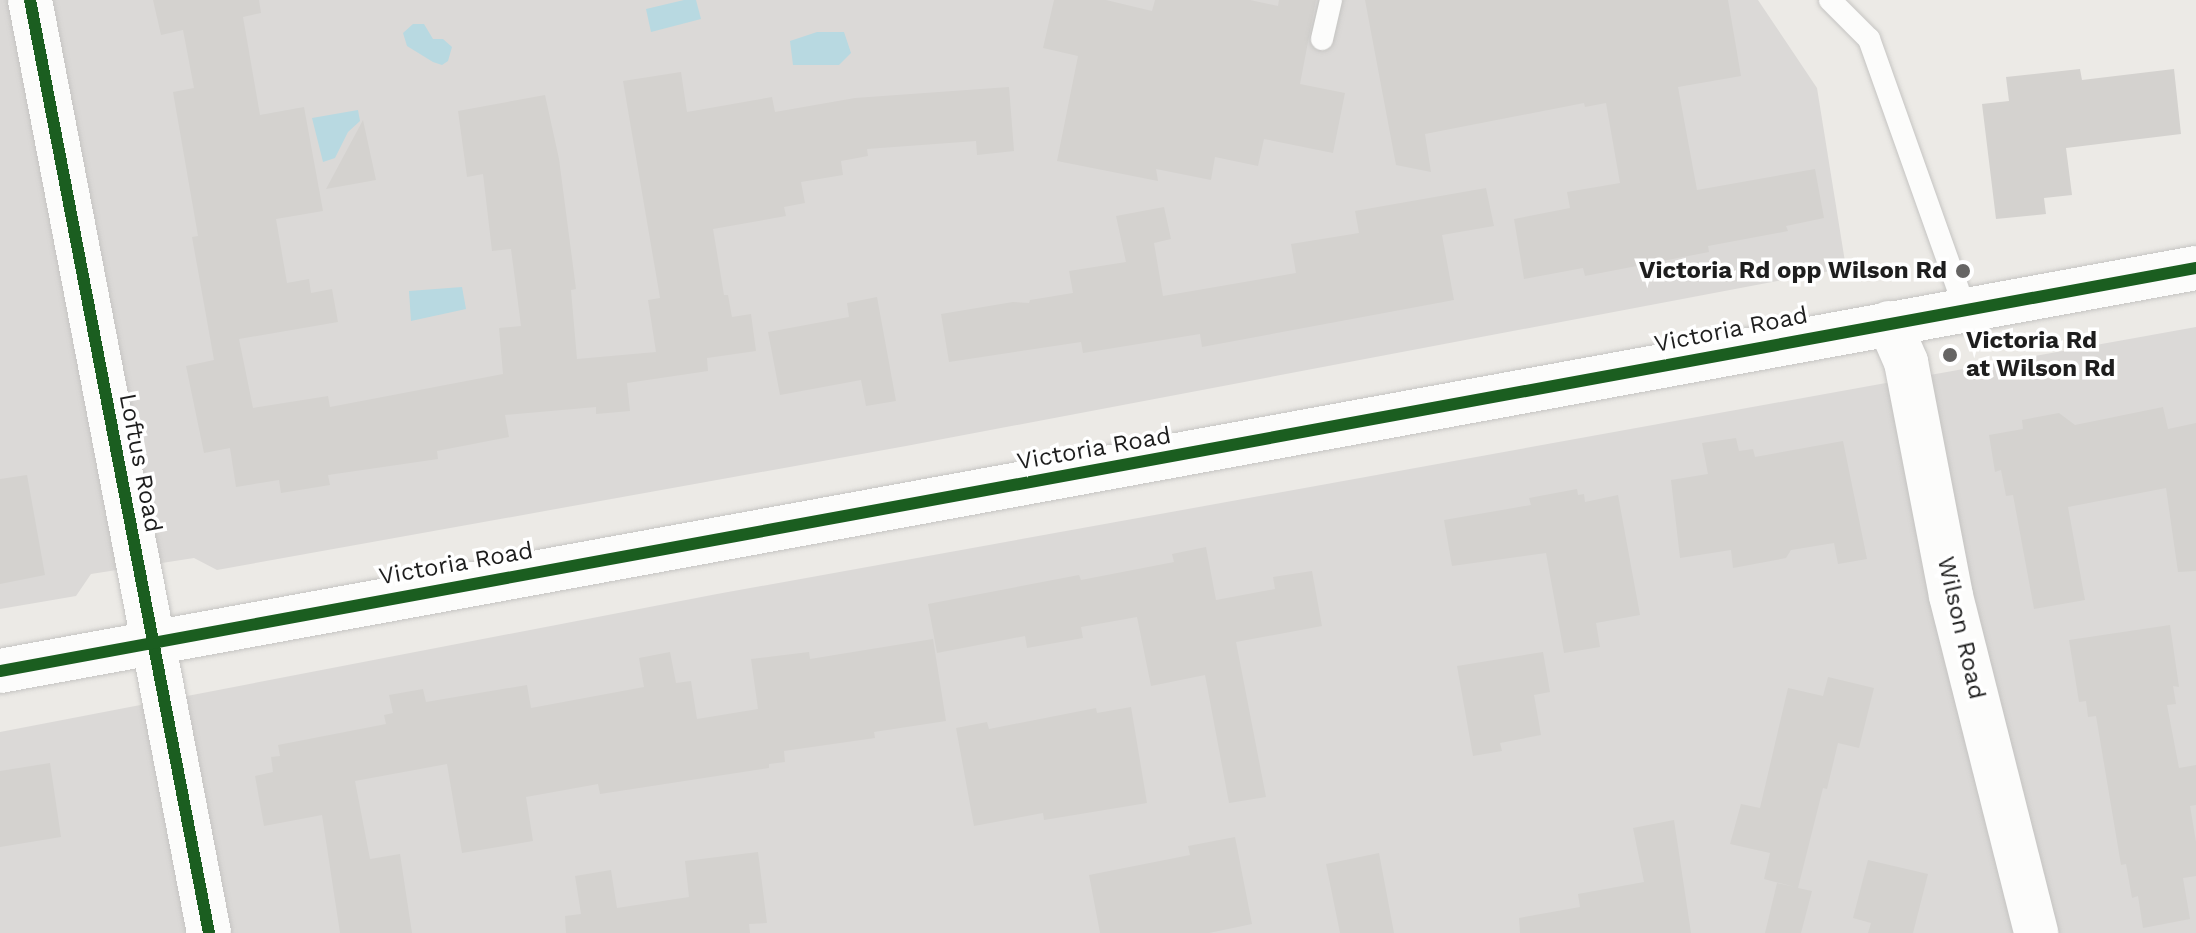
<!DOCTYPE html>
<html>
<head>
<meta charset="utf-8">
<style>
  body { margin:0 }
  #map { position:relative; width:2196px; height:933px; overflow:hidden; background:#eceae6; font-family:"Work Sans",sans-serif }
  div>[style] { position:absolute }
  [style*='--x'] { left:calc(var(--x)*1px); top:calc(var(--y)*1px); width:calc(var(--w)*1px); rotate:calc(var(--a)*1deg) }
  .residential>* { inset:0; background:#dbd9d7 }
  .water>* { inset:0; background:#b8d9e1 }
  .building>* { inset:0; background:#d4d2cf }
  .roads { filter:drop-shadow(0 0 2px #c5c4c2) drop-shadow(0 0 2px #c5c4c2) }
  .service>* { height:22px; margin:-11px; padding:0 11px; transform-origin:11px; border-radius:11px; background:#fcfcfb }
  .minor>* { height:44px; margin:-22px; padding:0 22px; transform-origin:22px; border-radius:22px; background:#fcfcfb }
  .tertiary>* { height:44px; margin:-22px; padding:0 22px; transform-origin:22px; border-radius:22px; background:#fcfcfb }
  .cycleway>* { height:12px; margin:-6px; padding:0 6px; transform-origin:6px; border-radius:6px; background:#1b5e20 }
  .dots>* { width:22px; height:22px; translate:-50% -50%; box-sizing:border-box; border:4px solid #fff; border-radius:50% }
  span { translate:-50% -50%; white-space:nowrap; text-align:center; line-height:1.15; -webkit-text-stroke:7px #fff; paint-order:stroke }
  .poi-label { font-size:24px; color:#1e1e1e; font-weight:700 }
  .right { translate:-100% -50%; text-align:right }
  .left { translate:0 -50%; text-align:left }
  .street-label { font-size:24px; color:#1e1e1e }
</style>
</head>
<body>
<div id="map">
  <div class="residential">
    <div style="clip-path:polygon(0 0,1758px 0,1817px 88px,1846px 268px,906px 446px,217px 570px,194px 558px,91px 574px,76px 596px,0 609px)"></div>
    <div style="clip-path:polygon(2196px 327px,2196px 933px,0 933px,0 732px,717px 594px)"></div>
  </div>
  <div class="water">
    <div style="clip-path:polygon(684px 0,696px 0,701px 19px,651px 32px,646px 9px)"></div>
    <div style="clip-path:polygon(413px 24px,424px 24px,433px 39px,443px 39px,452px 47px,448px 61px,442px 65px,433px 62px,407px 46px,403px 33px)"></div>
    <div style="clip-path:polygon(817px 32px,844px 32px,851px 53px,839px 65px,793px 65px,790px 41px)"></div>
    <div style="clip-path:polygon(358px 110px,360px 121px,348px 132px,335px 158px,323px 162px,312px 118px)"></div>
    <div style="clip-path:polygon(462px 287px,466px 309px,411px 321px,409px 291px)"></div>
  </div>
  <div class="building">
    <div style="clip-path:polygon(153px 0,259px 0,261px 13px,243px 17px,260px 115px,304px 107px,323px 211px,276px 219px,287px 283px,309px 279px,311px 293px,332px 289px,338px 322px,239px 339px,253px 408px,328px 396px,330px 407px,503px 374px,499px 328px,521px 326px,511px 249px,492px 251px,483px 174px,467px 177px,458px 111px,545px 95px,559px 159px,576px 289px,571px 290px,577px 359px,656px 352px,648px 300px,660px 298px,623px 81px,681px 72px,687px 112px,772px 97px,775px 112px,855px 98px,1009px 87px,1014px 151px,977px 155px,976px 141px,867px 149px,868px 156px,841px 161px,843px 175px,801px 182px,805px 203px,784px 207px,786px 216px,713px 229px,724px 295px,728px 295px,732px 317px,751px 314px,756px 351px,707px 358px,708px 371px,627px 383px,630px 411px,596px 414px,596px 407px,505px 415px,509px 437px,437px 451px,438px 459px,328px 475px,330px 485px,281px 493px,279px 480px,236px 487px,230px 448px,204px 453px,186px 366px,214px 360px,192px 237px,198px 236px,173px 92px,194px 88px,183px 30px,161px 35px)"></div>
    <div style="clip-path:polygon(1054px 0,1106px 0,1152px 11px,1155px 0,1250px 0,1278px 6px,1279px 0,1316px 0,1300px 84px,1345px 93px,1333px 153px,1264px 139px,1258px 166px,1215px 157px,1211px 180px,1156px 169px,1158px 181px,1057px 161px,1078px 56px,1043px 48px)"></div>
    <div style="clip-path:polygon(1365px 0,1728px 0,1741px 76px,1678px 87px,1697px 190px,1815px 169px,1824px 218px,1786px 226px,1788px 231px,1708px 246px,1709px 252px,1585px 276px,1583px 268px,1524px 279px,1514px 219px,1570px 208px,1567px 192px,1620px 183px,1606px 103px,1585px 107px,1584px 103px,1425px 134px,1431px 172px,1396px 165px)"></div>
    <div style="clip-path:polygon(2080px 69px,2082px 80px,2174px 69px,2181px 134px,2066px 148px,2072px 195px,2044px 198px,2046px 214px,1996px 219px,1982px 104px,2009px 101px,2006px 77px)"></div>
    <div style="clip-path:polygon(363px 120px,376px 180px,326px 189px)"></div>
    <div style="clip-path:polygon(1486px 188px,1494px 226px,1442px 235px,1454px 300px,1202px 347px,1200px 334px,1083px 353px,1081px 342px,949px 362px,941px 314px,1013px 302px,1029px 303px,1030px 300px,1073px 293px,1069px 271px,1126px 262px,1116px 216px,1164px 207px,1171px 239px,1154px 243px,1163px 296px,1296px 273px,1291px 244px,1359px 233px,1355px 211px)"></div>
    <div style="clip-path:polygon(877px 297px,896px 401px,866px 406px,861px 380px,780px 395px,768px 332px,849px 317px,847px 303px)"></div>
    <div style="clip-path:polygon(2163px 407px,2168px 429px,2196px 423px,2196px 571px,2178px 572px,2166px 488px,2068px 507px,2085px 600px,2034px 609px,2013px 495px,2006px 496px,2001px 470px,1995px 472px,1989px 435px,2023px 429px,2022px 420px,2059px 413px,2075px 425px)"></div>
    <div style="clip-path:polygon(1736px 438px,1739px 451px,1753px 449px,1755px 457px,1843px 441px,1867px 559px,1838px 564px,1834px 543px,1791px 550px,1786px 558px,1733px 568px,1731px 550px,1680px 558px,1671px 480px,1708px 474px,1702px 443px)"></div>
    <div style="clip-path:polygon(27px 475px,45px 575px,0 584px,0 479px)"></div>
    <div style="clip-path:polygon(1577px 489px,1578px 495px,1584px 494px,1585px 502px,1618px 495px,1640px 615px,1596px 623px,1600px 647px,1564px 653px,1546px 553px,1452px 566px,1444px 520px,1531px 505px,1529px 498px)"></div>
    <div style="clip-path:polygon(1206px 547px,1216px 600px,1275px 589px,1273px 577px,1312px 571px,1322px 626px,1236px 642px,1266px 797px,1229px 803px,1205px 675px,1151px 686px,1137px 617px,1081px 627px,1083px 638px,1027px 648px,1025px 636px,937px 653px,928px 604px,1079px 575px,1081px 580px,1174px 562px,1172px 554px)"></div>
    <div style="clip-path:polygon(2170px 625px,2179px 687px,2173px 686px,2176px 704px,2167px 705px,2179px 768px,2196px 765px,2196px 805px,2190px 806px,2196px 842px,2196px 876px,2183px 878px,2190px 919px,2143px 928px,2138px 896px,2132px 898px,2126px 864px,2121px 865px,2096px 716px,2088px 717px,2086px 701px,2079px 702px,2069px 640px)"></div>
    <div style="clip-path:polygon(933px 639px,946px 721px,874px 732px,875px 738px,784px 751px,785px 762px,769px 764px,769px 768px,600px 794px,598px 784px,526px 797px,533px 841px,462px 853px,447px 764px,355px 781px,370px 859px,400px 854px,412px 933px,340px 933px,322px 815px,264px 826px,255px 776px,273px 772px,271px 757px,280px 756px,278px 745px,386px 724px,384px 715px,393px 713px,389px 695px,423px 689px,426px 702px,527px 685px,531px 708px,644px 687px,639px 658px,670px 652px,676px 683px,691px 681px,697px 719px,758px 709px,751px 659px,809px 652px,810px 659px)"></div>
    <div style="clip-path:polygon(1543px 652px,1550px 692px,1534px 695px,1541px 735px,1500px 743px,1502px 751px,1473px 756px,1457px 666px)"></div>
    <div style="clip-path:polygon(1828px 677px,1874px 688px,1859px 748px,1838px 743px,1827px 789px,1823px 788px,1798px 888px,1812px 891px,1801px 933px,1765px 933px,1777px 883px,1795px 887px,1764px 879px,1770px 853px,1730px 844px,1741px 804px,1760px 808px,1788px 688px,1823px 696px)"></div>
    <div style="clip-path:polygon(1131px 707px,1147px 803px,1044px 820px,1043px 813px,974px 826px,956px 728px,987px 722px,989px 729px,1096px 708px,1097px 713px)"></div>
    <div style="clip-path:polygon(50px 763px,61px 837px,0 847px,0 771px)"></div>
    <div style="clip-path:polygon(1674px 820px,1691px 933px,1520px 933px,1519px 918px,1580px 907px,1578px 894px,1644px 882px,1633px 828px)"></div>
    <div style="clip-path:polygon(1235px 837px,1252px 924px,1209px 933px,1100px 933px,1089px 875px,1190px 855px,1188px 846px)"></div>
    <div style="clip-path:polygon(758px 852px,767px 923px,749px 924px,750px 933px,566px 933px,565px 916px,581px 914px,575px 876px,611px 870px,617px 908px,689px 897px,685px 861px)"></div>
    <div style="clip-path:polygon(1379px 853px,1394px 933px,1340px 933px,1326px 864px)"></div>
    <div style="clip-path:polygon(1868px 860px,1928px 874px,1913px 933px,1868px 933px,1871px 923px,1853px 918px)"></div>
  </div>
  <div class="roads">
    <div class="service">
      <div style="--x:1830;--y:0;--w:55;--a:45"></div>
      <div style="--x:1869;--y:39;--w:287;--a:70.4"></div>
      <div style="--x:1322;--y:39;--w:40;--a:-77"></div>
    </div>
    <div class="minor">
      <div style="--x:30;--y:0;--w:950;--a:79.14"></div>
      <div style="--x:1889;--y:323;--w:43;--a:66.4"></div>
      <div style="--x:1906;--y:362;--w:238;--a:79.1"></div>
      <div style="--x:1951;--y:596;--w:348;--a:75.8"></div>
    </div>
    <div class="tertiary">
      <div style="--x:0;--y:671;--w:2233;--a:-10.4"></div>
    </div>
  </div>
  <div class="cycleway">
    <div style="--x:30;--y:0;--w:950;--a:79.14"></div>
    <div style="--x:0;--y:671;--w:2233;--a:-10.4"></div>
  </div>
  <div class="dots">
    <div style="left:1963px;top:271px;background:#666564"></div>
    <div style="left:1950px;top:355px;background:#666564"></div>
  </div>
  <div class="poi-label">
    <span class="right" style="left:1947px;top:271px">Victoria Rd opp Wilson Rd</span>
    <span class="left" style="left:1966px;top:355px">Victoria Rd<br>at Wilson Rd</span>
  </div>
  <div class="street-label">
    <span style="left:1731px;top:330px;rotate:-11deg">Victoria Road</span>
    <span style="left:1094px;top:449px;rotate:-10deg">Victoria Road</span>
    <span style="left:140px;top:463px;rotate:79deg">Loftus Road</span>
    <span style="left:456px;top:564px;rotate:-10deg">Victoria Road</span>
    <span style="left:1961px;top:628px;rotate:77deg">Wilson Road</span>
  </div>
</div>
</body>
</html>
